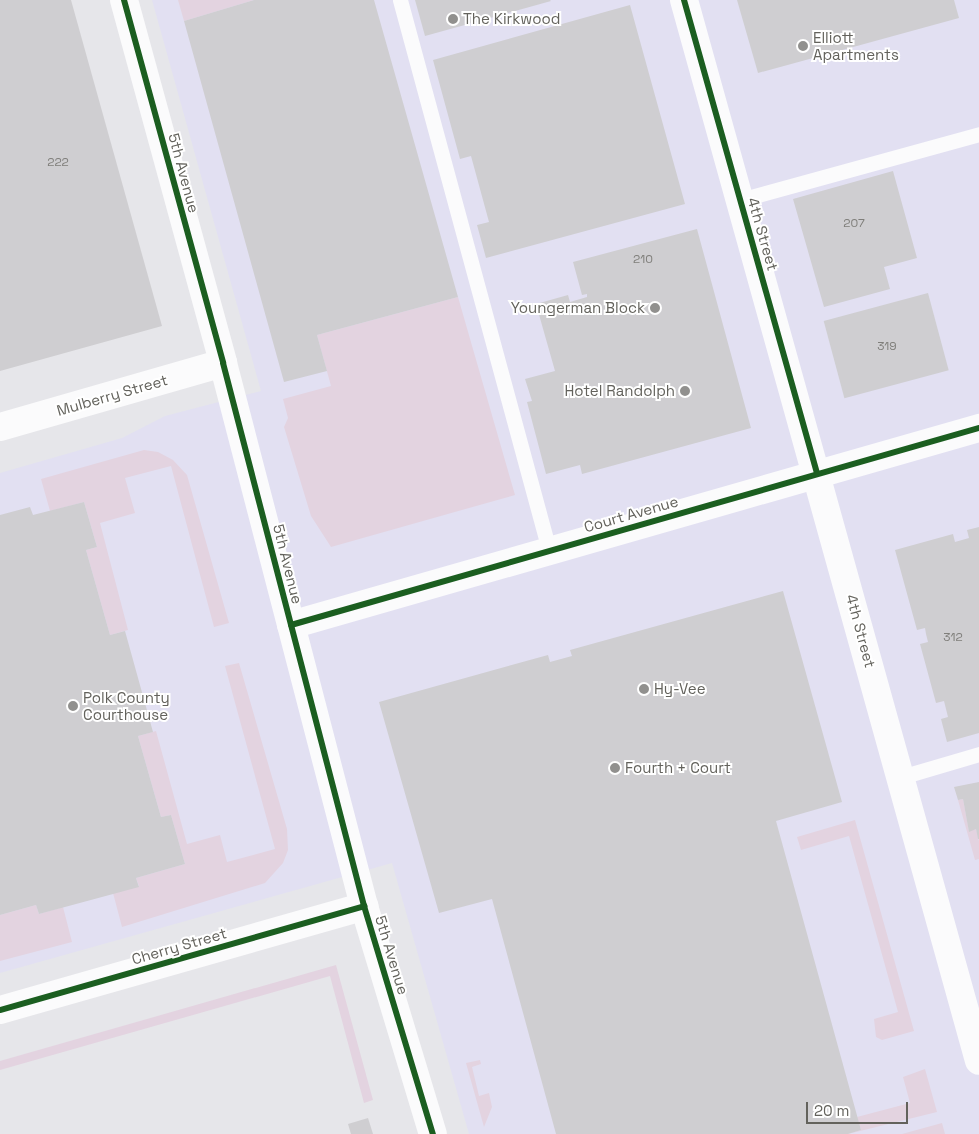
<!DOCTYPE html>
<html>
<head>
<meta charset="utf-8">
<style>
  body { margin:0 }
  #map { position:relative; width:979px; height:1134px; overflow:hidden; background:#e6e6ea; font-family:"Space Grotesk",sans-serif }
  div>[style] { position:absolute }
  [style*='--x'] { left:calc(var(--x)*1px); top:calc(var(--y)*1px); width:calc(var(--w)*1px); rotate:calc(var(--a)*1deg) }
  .commercial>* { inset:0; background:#e2e0f2 }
  .green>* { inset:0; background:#e3d3e0 }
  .building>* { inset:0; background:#cfced1; transform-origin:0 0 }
  .service>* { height:15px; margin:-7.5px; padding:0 7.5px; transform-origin:7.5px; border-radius:7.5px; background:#fbfbfc }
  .minor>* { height:28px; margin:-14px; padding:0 14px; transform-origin:14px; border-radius:14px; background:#fbfbfc }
  .tertiary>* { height:28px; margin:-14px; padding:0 14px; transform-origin:14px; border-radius:14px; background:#fbfbfc }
  .cycleway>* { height:6px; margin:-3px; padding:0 3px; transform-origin:3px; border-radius:3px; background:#1b5e20 }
  .dots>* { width:14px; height:14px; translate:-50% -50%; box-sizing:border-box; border:2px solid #fff; border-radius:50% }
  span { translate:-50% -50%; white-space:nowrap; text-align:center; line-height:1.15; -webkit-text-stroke:4px #fff; paint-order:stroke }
  .number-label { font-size:12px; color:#7f7e7a }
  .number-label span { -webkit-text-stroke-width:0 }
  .poi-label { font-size:15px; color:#63625c }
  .left { translate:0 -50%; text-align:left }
  .right { translate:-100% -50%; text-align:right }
  .street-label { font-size:15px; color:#63625c }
  .scale { position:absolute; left:806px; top:1102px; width:102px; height:22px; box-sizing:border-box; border:2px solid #63625c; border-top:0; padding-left:6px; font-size:15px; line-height:18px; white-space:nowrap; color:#63625c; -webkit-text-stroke:4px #fff; paint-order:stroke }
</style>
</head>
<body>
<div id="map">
  <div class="commercial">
    <div style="clip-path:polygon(152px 0,979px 0,979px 1134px,469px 1134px,392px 863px,0 973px,0 473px,122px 438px,165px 416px,261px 391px)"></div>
  </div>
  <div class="green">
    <div style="clip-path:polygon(178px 0,254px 0,184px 21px)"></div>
    <div style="clip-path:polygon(458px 297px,515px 495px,331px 547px,311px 516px,284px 427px,288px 418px,283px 399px,331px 386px,317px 335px)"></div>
    <div style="clip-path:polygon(144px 450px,158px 452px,173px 460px,187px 475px,229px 623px,214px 627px,171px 466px,125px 478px,135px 513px,100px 523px,128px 630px,110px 635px,86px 550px,97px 547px,84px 502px,50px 511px,41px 479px)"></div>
    <div style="clip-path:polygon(239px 663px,287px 829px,288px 850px,283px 863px,265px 883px,122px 927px,113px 893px,139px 886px,136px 878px,185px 864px,171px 815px,161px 817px,138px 736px,156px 731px,187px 844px,220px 835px,227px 862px,275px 849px,225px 666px)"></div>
    <div style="clip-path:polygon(963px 799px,969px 831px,976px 829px,979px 841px,979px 859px,975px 860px,958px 800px)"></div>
    <div style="clip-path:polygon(855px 820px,914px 1031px,882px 1040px,876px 1037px,874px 1019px,898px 1012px,849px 836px,801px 850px,797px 837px)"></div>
    <div style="clip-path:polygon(36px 905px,39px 914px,63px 907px,72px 942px,0 961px,0 915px)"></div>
    <div style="clip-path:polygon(336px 965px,373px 1100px,364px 1103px,330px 976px,0 1070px,0 1061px)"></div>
    <div style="clip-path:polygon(480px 1060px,481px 1064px,472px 1067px,479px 1096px,489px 1093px,492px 1107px,484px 1127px,466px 1063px)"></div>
    <div style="clip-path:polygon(925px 1069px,937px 1112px,848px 1134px,861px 1130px,857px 1117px,910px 1103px,903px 1077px)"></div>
    <div style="clip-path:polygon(942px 1123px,945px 1134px,902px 1134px)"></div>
  </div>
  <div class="building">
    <div style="clip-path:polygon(0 0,71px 0,162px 326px,0 371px)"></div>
    <div style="clip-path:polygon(254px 0,374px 0,458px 297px,317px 335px,327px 371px,284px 382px,184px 21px)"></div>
    <div style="clip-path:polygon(415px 0,550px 0,551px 1px,425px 36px)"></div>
    <div style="clip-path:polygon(737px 0,954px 0,959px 18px,758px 73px)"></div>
    <div style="clip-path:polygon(630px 5px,685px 204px,486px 258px,477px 225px,489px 222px,471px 156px,460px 159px,433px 60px)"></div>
    <div style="clip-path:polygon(893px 171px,917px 258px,884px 267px,890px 289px,824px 307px,793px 199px)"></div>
    <div style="clip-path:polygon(697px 229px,751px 428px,582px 474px,580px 465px,546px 474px,527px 402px,532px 401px,525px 379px,555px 371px,536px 304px,568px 295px,570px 302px,587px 297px,587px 294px,582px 295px,573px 262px)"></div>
    <div style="left:928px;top:293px;width:80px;height:108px;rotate:75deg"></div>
    <div style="clip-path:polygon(84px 502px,97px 547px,86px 550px,110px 635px,125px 631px,153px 732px,138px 736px,161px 817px,171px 815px,185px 864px,136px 878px,139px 887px,39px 914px,36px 905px,0 915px,0 515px,30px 507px,33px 515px)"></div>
    <div style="clip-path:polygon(979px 527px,979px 733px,947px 742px,941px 719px,948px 717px,944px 701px,936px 703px,920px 644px,928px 642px,926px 634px,925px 628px,917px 630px,895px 550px,953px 534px,955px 542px,969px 538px,967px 530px)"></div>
    <div style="clip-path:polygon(783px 591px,842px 802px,776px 821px,861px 1130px,848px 1134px,556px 1134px,492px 899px,439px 913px,379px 702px,548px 655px,550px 662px,572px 656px,570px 650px)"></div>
    <div style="clip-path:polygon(979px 782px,979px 839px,978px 839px,976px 829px,969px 832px,963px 799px,958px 800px,954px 787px)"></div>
    <div style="clip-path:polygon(368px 1118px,373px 1134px,351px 1134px,348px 1124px)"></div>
  </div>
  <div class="service">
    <div style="--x:400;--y:0;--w:570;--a:74.84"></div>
    <div style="--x:740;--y:200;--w:248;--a:-15.4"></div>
    <div style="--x:901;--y:777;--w:81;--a:-16.4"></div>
  </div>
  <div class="minor">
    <div style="--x:684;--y:0;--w:1101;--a:74.46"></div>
    <div style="--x:0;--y:1010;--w:379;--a:-15.9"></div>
  </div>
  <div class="tertiary">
    <div style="--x:124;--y:0;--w:376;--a:74.7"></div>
    <div style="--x:223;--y:363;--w:561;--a:75.44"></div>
    <div style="--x:364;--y:906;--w:238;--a:73.2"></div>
    <div style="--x:0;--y:427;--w:232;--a:-16"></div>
    <div style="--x:291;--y:625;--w:716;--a:-15.98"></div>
  </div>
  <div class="cycleway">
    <div style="--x:124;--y:0;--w:376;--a:74.7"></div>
    <div style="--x:223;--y:363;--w:561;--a:75.44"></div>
    <div style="--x:364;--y:906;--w:238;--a:73.2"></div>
    <div style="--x:684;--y:0;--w:492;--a:74.3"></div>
    <div style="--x:291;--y:625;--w:716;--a:-15.98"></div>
    <div style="--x:0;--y:1010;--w:379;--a:-15.9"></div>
  </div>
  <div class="dots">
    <div style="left:453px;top:19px;background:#91908e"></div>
    <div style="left:803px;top:46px;background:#91908e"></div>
    <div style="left:655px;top:308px;background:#91908e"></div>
    <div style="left:685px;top:391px;background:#91908e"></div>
    <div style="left:644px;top:689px;background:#91908e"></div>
    <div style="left:73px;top:706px;background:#91908e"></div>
    <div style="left:615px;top:768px;background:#91908e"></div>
  </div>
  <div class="number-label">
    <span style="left:58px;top:163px">222</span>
    <span style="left:854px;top:224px">207</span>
    <span style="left:643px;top:260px">210</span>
    <span style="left:887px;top:347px">319</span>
    <span style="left:953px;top:638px">312</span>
  </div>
  <div class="poi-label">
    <span class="left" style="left:463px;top:19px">The Kirkwood</span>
    <span class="left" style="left:813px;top:46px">Elliott<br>Apartments</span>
    <span class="right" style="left:645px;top:308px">Youngerman Block</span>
    <span class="right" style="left:675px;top:391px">Hotel Randolph</span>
    <span class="left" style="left:654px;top:689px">Hy-Vee</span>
    <span class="left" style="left:83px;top:706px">Polk County<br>Courthouse</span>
    <span class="left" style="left:625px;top:768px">Fourth + Court</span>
  </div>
  <div class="street-label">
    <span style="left:184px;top:173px;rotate:75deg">5th Avenue</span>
    <span style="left:763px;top:234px;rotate:74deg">4th Street</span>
    <span style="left:112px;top:395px;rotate:-16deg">Mulberry Street</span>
    <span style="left:631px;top:514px;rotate:-16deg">Court Avenue</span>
    <span style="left:288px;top:564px;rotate:76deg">5th Avenue</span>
    <span style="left:861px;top:631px;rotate:75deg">4th Street</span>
    <span style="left:179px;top:946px;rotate:-16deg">Cherry Street</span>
    <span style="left:392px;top:955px;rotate:73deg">5th Avenue</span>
  </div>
  <div class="scale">20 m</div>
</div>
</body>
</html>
